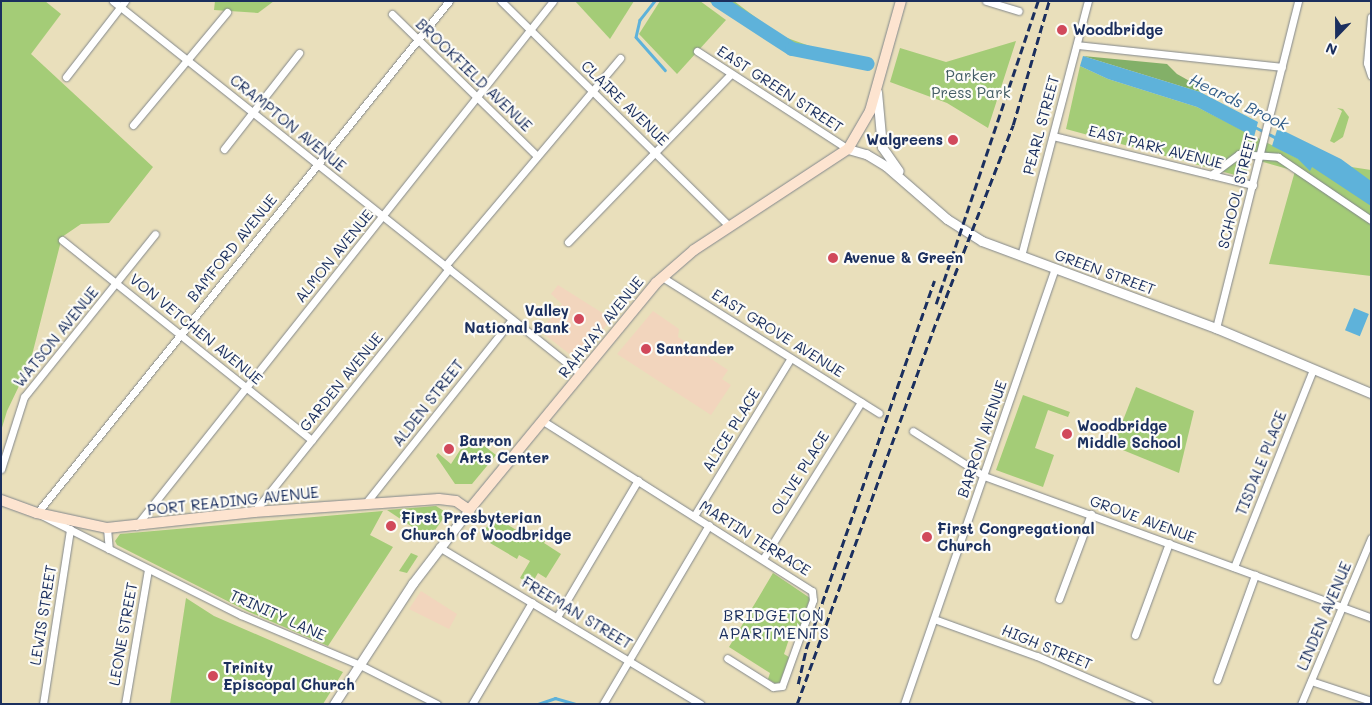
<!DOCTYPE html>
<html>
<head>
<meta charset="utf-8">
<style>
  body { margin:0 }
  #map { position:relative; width:1372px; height:705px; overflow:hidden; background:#e9dfbb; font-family:Mali,sans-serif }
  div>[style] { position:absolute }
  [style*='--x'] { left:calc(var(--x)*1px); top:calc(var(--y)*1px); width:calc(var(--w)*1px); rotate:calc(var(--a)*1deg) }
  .built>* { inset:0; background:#f2d5bd }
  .green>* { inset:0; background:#a4cc77 }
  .forest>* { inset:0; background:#83b068 }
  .water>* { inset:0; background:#5eb2da; transform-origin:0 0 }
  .stream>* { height:2.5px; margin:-1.25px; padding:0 1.25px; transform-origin:1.25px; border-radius:1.25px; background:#5eb2da }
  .river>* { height:14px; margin:-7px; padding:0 7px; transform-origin:7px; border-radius:7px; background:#5eb2da }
  .roads { filter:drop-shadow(0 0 1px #82878c) drop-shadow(0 0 1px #82878c) }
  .minor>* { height:7px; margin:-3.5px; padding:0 3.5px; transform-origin:3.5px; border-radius:3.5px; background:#fff }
  .tertiary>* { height:9px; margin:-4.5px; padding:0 4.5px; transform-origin:4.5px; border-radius:4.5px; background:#fff }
  .secondary>* { height:10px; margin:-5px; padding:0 5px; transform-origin:5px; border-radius:5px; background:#fde4d0 }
  .rail>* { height:2.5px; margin-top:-1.25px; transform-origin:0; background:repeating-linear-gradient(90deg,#1b2f5e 0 8px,transparent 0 12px) }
  .dots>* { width:14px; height:14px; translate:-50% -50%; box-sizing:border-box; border:2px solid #fdfcf7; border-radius:50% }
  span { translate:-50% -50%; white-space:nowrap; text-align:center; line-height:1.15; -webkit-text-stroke:4.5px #fdfcf7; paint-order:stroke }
  .poi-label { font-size:15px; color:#1b2f5e; font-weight:700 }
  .left { translate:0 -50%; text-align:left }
  .right { translate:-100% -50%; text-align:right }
  .street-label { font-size:15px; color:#1b2f5e }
  .park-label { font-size:15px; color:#445e66 }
  .water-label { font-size:16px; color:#325d89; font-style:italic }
  .neighbourhood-label { font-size:16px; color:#1b2f5e; letter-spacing:1px }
  .frame { position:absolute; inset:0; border:2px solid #1b2f5e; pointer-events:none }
  .north { position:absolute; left:1312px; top:10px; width:50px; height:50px; -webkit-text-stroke:4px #fdfcf7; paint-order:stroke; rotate:202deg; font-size:14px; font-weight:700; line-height:20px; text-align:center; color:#1b2f5e }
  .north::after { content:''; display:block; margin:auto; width:18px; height:22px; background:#1b2f5e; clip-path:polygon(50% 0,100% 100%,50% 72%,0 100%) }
</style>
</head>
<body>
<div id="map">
  <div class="built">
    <div style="clip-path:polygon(558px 285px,612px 319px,577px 360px,540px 331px,562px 304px,551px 294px)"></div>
    <div style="clip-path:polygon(653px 311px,679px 329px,678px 337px,728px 370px,722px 379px,731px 385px,711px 415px,617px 354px)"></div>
    <div style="clip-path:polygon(421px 591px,457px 614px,449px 629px,409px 609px)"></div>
  </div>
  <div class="green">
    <div style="clip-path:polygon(1px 1px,45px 1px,61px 14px,31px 54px,153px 167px,109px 223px,81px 224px,62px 237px,30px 363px,7px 411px,1px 431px)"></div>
    <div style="clip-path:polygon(215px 1px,274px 1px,258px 13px,214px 10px)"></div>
    <div style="clip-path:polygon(575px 1px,634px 1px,610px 39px)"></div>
    <div style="clip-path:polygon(660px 1px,700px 1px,726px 20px,677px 74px,639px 34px)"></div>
    <div style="clip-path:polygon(708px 1px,734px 1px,779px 35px,818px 49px,870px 58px,866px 70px,796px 55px)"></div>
    <div style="clip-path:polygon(1016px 41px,988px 128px,947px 103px,890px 82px,900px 48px,946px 62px)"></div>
    <div style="clip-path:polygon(1080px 66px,1108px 79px,1197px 107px,1299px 159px,1371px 170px,1371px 276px,1269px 264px,1295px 171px,1249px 158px,1246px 178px,1066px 129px)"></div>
    <div style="clip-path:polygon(1337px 108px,1343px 109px,1349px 117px,1343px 137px,1334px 143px,1330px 141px,1342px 111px)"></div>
    <div style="clip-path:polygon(1136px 387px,1194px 411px,1179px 473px,1113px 446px)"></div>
    <div style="clip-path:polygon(1023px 395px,1070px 412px,1068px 417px,1048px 410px,1035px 448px,1054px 455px,1043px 487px,996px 470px)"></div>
    <div style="clip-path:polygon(470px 435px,496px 455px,472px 484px,455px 484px,436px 456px,438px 453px,451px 464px)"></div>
    <div style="clip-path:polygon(436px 506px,447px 513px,433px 533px,417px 530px,387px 510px)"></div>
    <div style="clip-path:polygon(497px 510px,511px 519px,508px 525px,523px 534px,525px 531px,538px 540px,545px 530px,550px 533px,544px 543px,561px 554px,546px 578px,538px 573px,531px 585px,520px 578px,530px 561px,519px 555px,517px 559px,490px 543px,492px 539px,483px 533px)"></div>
    <div style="clip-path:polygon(383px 511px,370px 535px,393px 547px,328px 646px,247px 611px,117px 545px,115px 541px,120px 534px)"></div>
    <div style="clip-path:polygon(411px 553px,418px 556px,407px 573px,399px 571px)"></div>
    <div style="clip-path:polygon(773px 573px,810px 598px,797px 635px,791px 633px,784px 654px,789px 657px,780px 682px,776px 684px,768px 679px,770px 673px,729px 647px)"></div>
    <div style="clip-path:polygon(186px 598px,214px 616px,343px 672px,323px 704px,170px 704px)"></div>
  </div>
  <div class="forest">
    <div style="clip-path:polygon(1083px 56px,1167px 64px,1177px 74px,1202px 88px,1200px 92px)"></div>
  </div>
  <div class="water">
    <div style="clip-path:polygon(1083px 56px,1200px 92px,1258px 122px,1254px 137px,1197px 107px,1108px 79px,1080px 66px)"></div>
    <div style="clip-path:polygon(1277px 130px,1286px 132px,1341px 159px,1371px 181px,1371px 206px,1312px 167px,1310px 171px,1298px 159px,1272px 146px)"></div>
    <div style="left:1354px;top:308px;width:16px;height:24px;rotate:22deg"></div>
  </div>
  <div class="stream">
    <div style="--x:655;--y:1;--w:24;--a:128"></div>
    <div style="--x:640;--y:20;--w:17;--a:103"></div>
    <div style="--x:636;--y:37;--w:44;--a:48.7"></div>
    <div style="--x:1255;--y:127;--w:25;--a:27"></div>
    <div style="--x:538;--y:704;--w:18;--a:-19"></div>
    <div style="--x:555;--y:698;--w:22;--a:16"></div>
  </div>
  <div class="river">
    <div style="--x:718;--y:1;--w:88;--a:33"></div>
    <div style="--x:792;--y:49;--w:77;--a:11.2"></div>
  </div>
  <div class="roads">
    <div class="minor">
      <div style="--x:113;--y:1;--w:598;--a:38.56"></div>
      <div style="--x:501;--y:1;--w:320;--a:44.6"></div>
      <div style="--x:986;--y:1;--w:34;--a:17"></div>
      <div style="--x:392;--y:14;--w:203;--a:44.4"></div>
      <div style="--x:1371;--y:17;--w:46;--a:95"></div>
      <div style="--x:1367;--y:63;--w:13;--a:72"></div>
      <div style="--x:1077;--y:45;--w:206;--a:6.1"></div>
      <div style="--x:697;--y:51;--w:180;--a:33"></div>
      <div style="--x:66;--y:77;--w:96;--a:-52.2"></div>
      <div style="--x:133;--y:125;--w:147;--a:-50.2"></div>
      <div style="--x:1053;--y:136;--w:206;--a:13.8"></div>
      <div style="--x:224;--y:149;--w:122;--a:-52"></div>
      <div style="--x:1211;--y:175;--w:35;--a:-37"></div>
      <div style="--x:1239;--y:154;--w:39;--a:4"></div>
      <div style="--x:1278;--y:157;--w:112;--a:34.1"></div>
      <div style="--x:62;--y:240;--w:320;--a:38.7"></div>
      <div style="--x:568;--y:242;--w:234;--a:-45.9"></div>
      <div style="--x:1021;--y:256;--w:264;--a:-75.3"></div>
      <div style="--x:445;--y:266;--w:272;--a:-49.9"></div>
      <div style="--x:662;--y:277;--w:256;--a:32.1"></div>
      <div style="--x:1216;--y:328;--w:337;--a:-75.9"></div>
      <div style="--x:543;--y:421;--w:318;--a:32.3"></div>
      <div style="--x:812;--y:591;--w:9;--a:84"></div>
      <div style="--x:813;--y:600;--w:91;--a:109.8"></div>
      <div style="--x:782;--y:686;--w:9;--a:174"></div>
      <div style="--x:773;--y:687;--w:54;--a:-147.8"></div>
      <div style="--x:913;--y:431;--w:84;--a:32.4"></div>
      <div style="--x:984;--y:476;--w:412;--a:20.1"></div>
      <div style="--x:1;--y:469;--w:76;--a:-72.3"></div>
      <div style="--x:24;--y:397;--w:209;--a:-51.2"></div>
      <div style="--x:365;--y:504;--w:236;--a:-51.5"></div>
      <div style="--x:254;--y:512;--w:312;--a:-51.3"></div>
      <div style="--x:694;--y:516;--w:185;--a:-58.5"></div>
      <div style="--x:136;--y:526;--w:670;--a:-51.54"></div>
      <div style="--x:107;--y:528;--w:21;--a:85"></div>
      <div style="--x:439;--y:547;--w:305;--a:31"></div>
      <div style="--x:763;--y:559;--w:185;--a:-58"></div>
      <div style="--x:1234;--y:567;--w:213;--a:-68.2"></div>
      <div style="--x:1059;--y:599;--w:91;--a:-69.4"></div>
      <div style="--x:557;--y:617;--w:159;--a:-59.4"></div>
      <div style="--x:934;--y:619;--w:109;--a:19.8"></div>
      <div style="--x:1037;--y:656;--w:121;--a:23.4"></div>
      <div style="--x:1135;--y:635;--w:98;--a:-69.7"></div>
      <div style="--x:1217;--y:680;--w:112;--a:-70.1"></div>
      <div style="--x:1311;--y:681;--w:63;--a:18.4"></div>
      <div style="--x:43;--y:704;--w:177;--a:-81.2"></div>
      <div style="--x:125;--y:704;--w:137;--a:-80.3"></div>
      <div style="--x:437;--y:704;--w:86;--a:-153.1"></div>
      <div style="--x:360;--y:665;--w:129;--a:-157.2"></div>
      <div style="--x:241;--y:615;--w:228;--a:-153.4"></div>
      <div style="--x:37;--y:513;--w:657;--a:-51.18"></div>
      <div style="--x:472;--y:704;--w:118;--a:-59.5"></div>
      <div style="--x:603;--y:704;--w:208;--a:-59.4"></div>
      <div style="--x:904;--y:704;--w:461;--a:-70.9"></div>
      <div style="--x:1301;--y:704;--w:180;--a:-67.1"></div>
    </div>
    <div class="tertiary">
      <div style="--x:877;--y:92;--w:55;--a:84.8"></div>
      <div style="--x:882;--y:147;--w:29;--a:55"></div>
      <div style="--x:848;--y:149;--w:19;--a:16"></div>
      <div style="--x:866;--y:154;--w:23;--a:31"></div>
      <div style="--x:886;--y:166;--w:81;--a:41"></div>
      <div style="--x:947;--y:219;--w:41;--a:32.2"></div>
      <div style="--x:982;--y:241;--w:250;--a:20.4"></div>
      <div style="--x:1216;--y:328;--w:168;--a:22.8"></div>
      <div style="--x:334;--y:704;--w:145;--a:-56.9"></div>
      <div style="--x:413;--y:583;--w:92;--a:-52.5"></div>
    </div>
    <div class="secondary">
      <div style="--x:1;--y:500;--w:38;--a:20"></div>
      <div style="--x:37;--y:513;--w:72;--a:12.1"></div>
      <div style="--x:107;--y:528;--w:148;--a:-6.2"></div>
      <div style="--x:254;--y:512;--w:185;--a:-4"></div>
      <div style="--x:439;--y:499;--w:17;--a:7"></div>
      <div style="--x:456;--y:501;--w:16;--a:35"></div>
      <div style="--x:469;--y:510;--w:294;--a:-50.5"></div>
      <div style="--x:656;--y:283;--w:50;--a:-41"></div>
      <div style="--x:694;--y:250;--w:184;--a:-33.3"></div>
      <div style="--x:848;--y:149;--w:44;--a:-59.9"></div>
      <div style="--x:870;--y:111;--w:114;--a:-74.3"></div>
    </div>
  </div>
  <div class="rail">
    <div style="--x:936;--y:304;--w:320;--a:-71.4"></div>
    <div style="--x:798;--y:684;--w:36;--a:-77"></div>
    <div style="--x:806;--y:649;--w:390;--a:-70.8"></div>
    <div style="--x:797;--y:704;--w:409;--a:-70"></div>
    <div style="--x:937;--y:320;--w:209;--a:-68.7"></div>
    <div style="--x:1013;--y:125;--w:129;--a:-73.8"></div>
  </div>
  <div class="dots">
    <div style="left:1062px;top:30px;background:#d1495b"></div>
    <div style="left:953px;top:140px;background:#d1495b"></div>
    <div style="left:833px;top:258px;background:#d1495b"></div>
    <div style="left:579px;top:319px;background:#d1495b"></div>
    <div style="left:646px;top:349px;background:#d1495b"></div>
    <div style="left:1067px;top:434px;background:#d1495b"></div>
    <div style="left:449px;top:449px;background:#d1495b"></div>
    <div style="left:391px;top:526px;background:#d1495b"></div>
    <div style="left:927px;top:537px;background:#d1495b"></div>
    <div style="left:213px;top:676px;background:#d1495b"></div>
  </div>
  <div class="poi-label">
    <span class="left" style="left:1073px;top:30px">Woodbridge</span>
    <span class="right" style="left:943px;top:140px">Walgreens</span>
    <span class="left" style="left:843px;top:258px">Avenue &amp; Green</span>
    <span class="right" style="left:569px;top:319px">Valley<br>National Bank</span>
    <span class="left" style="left:656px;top:349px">Santander</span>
    <span class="left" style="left:1077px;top:434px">Woodbridge<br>Middle School</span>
    <span class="left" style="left:459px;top:449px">Barron<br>Arts Center</span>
    <span class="left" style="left:401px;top:526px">First Presbyterian<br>Church of Woodbridge</span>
    <span class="left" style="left:937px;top:537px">First Congregational<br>Church</span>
    <span class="left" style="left:223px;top:676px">Trinity<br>Episcopal Church</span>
  </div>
  <div class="street-label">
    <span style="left:474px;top:75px;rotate:44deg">BROOKFIELD AVENUE</span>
    <span style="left:780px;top:89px;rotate:33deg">EAST GREEN STREET</span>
    <span style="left:625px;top:103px;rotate:44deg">CLAIRE AVENUE</span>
    <span style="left:288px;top:123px;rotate:39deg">CRAMPTON AVENUE</span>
    <span style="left:1041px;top:125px;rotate:-75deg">PEARL STREET</span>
    <span style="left:1156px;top:147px;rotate:14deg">EAST PARK AVENUE</span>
    <span style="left:1237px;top:191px;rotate:-76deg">SCHOOL STREET</span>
    <span style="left:232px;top:248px;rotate:-51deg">BAMFORD AVENUE</span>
    <span style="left:334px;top:256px;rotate:-51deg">ALMON AVENUE</span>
    <span style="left:1105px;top:272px;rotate:20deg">GREEN STREET</span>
    <span style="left:601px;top:327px;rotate:-51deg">RAHWAY AVENUE</span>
    <span style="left:196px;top:329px;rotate:39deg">VON VETCHEN AVENUE</span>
    <span style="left:778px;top:333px;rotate:32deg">EAST GROVE AVENUE</span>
    <span style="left:56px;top:337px;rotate:-51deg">WATSON AVENUE</span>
    <span style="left:341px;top:382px;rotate:-51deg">GARDEN AVENUE</span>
    <span style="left:428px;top:403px;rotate:-52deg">ALDEN STREET</span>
    <span style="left:731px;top:430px;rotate:-58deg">ALICE PLACE</span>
    <span style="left:982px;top:439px;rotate:-71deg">BARRON AVENUE</span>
    <span style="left:1261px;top:463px;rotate:-68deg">TISDALE PLACE</span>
    <span style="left:800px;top:473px;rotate:-58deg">OLIVE PLACE</span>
    <span style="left:233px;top:501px;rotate:-6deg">PORT READING AVENUE</span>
    <span style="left:1143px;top:519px;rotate:20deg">GROVE AVENUE</span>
    <span style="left:755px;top:538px;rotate:32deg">MARTIN TERRACE</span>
    <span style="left:577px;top:613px;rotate:31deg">FREEMAN STREET</span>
    <span style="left:43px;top:615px;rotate:-81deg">LEWIS STREET</span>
    <span style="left:278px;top:615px;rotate:24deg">TRINITY LANE</span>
    <span style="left:1324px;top:616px;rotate:-67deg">LINDEN AVENUE</span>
    <span style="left:123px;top:634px;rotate:-80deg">LEONE STREET</span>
    <span style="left:1047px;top:647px;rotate:22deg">HIGH STREET</span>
  </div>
  <div class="park-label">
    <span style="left:971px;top:84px">Parker<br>Press Park</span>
  </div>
  <div class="water-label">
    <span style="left:1239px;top:102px;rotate:26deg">Heards Brook</span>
  </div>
  <div class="neighbourhood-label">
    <span style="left:774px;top:624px">BRIDGETON<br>APARTMENTS</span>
  </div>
  <div class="frame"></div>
  <div class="north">N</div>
</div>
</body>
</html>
